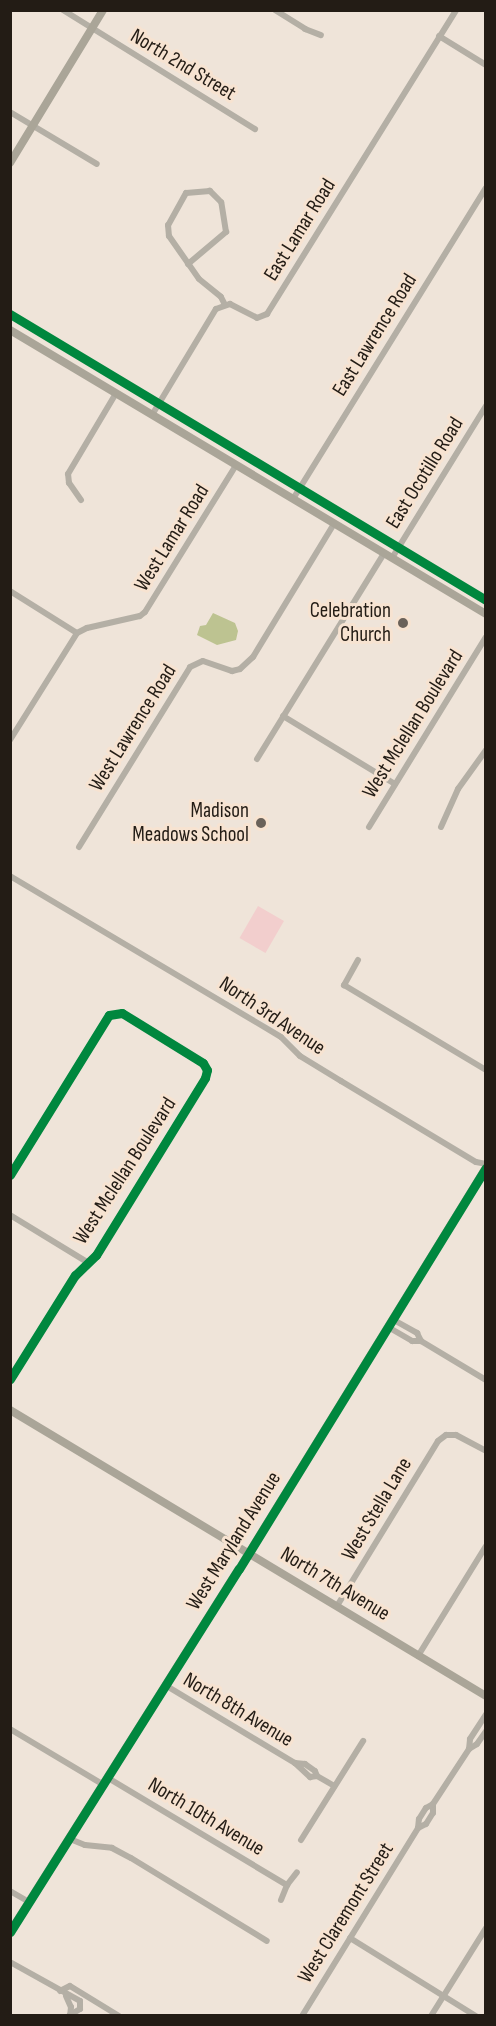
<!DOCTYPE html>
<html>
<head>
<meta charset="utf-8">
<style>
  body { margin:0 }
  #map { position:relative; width:496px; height:2026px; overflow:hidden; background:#efe4d9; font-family:"Sofia Sans Condensed",sans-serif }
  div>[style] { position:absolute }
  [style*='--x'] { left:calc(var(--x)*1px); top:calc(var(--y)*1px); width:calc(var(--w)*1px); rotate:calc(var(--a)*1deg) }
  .green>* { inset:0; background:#f2cecd; transform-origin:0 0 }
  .water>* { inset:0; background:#bdc391 }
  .street>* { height:6px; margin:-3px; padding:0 3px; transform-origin:3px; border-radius:3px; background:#b4afa5 }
  .secondary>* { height:8px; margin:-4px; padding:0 4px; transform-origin:4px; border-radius:4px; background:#aaa598 }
  .cycleway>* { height:9px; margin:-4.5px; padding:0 4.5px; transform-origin:4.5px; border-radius:4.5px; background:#00873e }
  .dots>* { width:16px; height:16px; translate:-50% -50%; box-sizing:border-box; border:3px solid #f7e3d1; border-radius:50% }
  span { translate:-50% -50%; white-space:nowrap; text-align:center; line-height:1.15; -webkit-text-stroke:6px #f7e3d1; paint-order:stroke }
  .street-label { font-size:21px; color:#231c15 }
  .poi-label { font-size:21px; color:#231c15 }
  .right { translate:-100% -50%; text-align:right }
  .frame { position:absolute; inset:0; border:12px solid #231c15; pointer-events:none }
</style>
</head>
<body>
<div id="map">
  <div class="green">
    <div style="left:258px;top:906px;width:30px;height:37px;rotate:30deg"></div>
  </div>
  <div class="water">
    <div style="clip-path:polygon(213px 613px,235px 623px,238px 631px,236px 640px,217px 645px,197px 635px,200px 626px,206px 625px)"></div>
  </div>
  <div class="street">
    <div style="--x:63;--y:10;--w:226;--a:31.8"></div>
    <div style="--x:275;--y:10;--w:36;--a:32"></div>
    <div style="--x:305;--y:29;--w:17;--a:21"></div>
    <div style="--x:439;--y:36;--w:55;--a:31.7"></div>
    <div style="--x:10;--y:112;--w:101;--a:30.9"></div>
    <div style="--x:188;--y:264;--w:50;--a:-40.1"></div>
    <div style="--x:226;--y:232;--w:30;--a:-99"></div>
    <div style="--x:221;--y:202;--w:16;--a:-135"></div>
    <div style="--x:210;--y:191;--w:24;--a:175"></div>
    <div style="--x:186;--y:193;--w:37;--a:119"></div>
    <div style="--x:168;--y:225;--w:11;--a:85"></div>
    <div style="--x:169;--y:236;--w:52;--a:55.1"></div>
    <div style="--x:199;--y:279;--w:28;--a:39"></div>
    <div style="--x:221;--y:297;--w:9;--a:63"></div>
    <div style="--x:152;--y:415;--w:124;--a:-58.9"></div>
    <div style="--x:216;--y:309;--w:15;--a:-20"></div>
    <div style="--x:230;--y:304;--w:30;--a:27"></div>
    <div style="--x:257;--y:318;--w:11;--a:-22"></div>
    <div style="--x:267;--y:314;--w:358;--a:-58.1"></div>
    <div style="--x:293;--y:499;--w:366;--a:-58.2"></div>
    <div style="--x:81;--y:500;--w:21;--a:-125"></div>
    <div style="--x:69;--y:483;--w:9;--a:-96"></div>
    <div style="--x:68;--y:474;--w:94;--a:-59.3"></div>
    <div style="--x:392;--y:558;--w:179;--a:-58.3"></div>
    <div style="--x:10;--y:591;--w:79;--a:32.1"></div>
    <div style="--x:283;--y:716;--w:131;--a:31.3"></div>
    <div style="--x:10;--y:740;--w:126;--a:-57.9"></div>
    <div style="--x:77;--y:633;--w:11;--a:-27"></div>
    <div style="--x:87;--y:628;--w:54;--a:-12.8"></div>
    <div style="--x:140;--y:616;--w:6;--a:-39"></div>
    <div style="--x:145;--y:612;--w:173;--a:-58.2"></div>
    <div style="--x:257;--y:759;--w:242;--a:-58.3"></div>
    <div style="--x:369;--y:827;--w:223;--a:-58.4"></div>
    <div style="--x:441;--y:827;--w:42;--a:-65.9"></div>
    <div style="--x:458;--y:789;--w:48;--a:-54.3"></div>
    <div style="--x:79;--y:847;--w:211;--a:-58.3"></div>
    <div style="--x:190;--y:667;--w:14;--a:-25"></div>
    <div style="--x:203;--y:661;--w:31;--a:19"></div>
    <div style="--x:232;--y:671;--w:8;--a:-14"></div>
    <div style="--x:240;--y:669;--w:18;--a:-43"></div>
    <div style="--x:253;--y:657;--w:156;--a:-58.7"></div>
    <div style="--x:10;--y:876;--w:315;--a:30.7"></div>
    <div style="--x:281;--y:1037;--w:27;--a:45"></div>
    <div style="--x:300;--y:1056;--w:48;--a:31.4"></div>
    <div style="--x:341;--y:1081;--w:157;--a:31"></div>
    <div style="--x:476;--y:1162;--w:10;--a:11"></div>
    <div style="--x:358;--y:960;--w:29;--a:119"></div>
    <div style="--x:344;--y:985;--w:165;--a:30.9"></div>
    <div style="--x:10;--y:1175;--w:188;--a:-58.3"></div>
    <div style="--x:109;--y:1015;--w:13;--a:-9"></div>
    <div style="--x:122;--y:1013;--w:95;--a:31.7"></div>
    <div style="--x:203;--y:1063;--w:8;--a:60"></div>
    <div style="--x:207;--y:1070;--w:8;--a:104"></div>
    <div style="--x:205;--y:1078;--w:208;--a:121.6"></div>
    <div style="--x:96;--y:1255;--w:29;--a:136"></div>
    <div style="--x:75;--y:1275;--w:123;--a:122"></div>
    <div style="--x:10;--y:1215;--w:90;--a:31.4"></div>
    <div style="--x:392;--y:1319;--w:29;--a:29"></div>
    <div style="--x:417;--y:1333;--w:9;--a:63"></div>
    <div style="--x:421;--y:1341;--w:76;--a:31"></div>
    <div style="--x:388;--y:1327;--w:28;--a:30"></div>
    <div style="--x:412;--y:1341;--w:9;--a:0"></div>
    <div style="--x:337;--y:1606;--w:193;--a:-58.5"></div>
    <div style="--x:438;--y:1441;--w:10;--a:-37"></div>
    <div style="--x:446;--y:1435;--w:10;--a:0"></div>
    <div style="--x:456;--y:1435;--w:34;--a:28"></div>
    <div style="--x:418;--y:1656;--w:129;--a:-58.3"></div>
    <div style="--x:165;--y:1685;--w:152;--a:31"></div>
    <div style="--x:295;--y:1763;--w:21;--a:43"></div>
    <div style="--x:310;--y:1777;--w:7;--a:-8"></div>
    <div style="--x:10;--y:1729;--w:109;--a:30.8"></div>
    <div style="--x:469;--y:1749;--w:9;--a:-32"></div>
    <div style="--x:477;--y:1744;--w:16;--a:-55"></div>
    <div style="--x:295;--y:1763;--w:10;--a:6"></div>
    <div style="--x:305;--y:1764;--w:12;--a:35"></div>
    <div style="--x:315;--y:1771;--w:5;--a:68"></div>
    <div style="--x:317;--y:1776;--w:20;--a:30"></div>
    <div style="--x:108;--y:1778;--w:209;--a:30.9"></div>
    <div style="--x:418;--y:1828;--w:9;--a:-27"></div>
    <div style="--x:426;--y:1824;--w:13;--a:-58"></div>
    <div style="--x:433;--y:1813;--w:9;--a:-90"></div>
    <div style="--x:70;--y:1839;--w:16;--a:22"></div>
    <div style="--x:85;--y:1845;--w:27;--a:6"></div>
    <div style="--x:112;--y:1848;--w:21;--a:28"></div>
    <div style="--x:131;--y:1858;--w:159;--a:31.4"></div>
    <div style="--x:301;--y:1840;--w:117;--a:-57.9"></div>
    <div style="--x:10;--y:1891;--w:22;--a:30"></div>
    <div style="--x:281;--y:1900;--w:16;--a:-68"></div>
    <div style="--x:287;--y:1885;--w:16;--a:-52"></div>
    <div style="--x:350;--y:1938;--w:148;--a:31.8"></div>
    <div style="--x:10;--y:1962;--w:80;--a:29.1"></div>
    <div style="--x:80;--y:2001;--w:8;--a:90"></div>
    <div style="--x:80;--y:2009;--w:12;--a:149"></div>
    <div style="--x:60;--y:1991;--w:11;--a:-27"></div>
    <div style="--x:70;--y:1986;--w:57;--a:31.5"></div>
    <div style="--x:66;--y:1996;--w:12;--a:66"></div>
    <div style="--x:71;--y:2007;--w:9;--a:96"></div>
    <div style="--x:302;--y:2016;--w:221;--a:-58.3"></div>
    <div style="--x:418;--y:1828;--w:9;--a:-84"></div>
    <div style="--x:419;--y:1819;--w:13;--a:-58"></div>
    <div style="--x:426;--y:1808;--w:8;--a:-30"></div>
    <div style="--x:433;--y:1804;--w:66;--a:-56.8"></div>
    <div style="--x:469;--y:1749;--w:10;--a:-84"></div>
    <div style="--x:470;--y:1739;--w:30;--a:-57"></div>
    <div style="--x:431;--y:2016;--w:104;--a:-58"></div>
  </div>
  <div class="secondary">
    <div style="--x:10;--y:163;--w:179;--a:-58.7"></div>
    <div style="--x:10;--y:330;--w:554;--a:30.82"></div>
    <div style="--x:10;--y:1410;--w:555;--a:31"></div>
    <div style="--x:10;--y:1932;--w:429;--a:-57.8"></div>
    <div style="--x:239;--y:1569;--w:471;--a:-58.4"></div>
  </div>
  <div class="cycleway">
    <div style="--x:10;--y:314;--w:555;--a:31"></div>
    <div style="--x:10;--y:1175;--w:188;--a:-58.3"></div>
    <div style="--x:109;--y:1015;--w:13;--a:-9"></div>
    <div style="--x:122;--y:1013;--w:95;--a:31.7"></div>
    <div style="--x:203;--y:1063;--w:8;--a:60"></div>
    <div style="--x:207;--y:1070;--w:8;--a:104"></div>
    <div style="--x:205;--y:1078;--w:208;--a:121.6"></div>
    <div style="--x:96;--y:1255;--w:29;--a:136"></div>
    <div style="--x:75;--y:1275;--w:123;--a:122"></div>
    <div style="--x:10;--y:1932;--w:429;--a:-57.8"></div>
    <div style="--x:239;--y:1569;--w:471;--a:-58.4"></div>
  </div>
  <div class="dots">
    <div style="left:403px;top:623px;background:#6a625a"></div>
    <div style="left:261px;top:823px;background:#6a625a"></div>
  </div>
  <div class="street-label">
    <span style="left:183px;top:65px;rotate:31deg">North 2nd Street</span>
    <span style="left:300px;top:230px;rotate:-58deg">East Lamar Road</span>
    <span style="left:375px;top:335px;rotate:-58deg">East Lawrence Road</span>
    <span style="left:425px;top:473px;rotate:-58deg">East Ocotillo Road</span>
    <span style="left:172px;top:538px;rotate:-58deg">West Lamar Road</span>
    <span style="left:413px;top:724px;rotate:-58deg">West Mclellan Boulevard</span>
    <span style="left:133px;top:728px;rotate:-58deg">West Lawrence Road</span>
    <span style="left:272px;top:1016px;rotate:34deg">North 3rd Avenue</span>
    <span style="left:125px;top:1171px;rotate:-57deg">West Mclellan Boulevard</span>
    <span style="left:377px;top:1509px;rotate:-59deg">West Stella Lane</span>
    <span style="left:234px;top:1541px;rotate:-58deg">West Maryland Avenue</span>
    <span style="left:335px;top:1584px;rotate:31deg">North 7th Avenue</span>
    <span style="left:238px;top:1710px;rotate:31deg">North 8th Avenue</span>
    <span style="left:206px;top:1817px;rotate:31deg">North 10th Avenue</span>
    <span style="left:346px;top:1913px;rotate:-58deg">West Claremont Street</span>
  </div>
  <div class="poi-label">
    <span class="right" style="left:391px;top:623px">Celebration<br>Church</span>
    <span class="right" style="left:249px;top:823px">Madison<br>Meadows School</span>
  </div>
  <div class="frame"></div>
</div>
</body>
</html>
